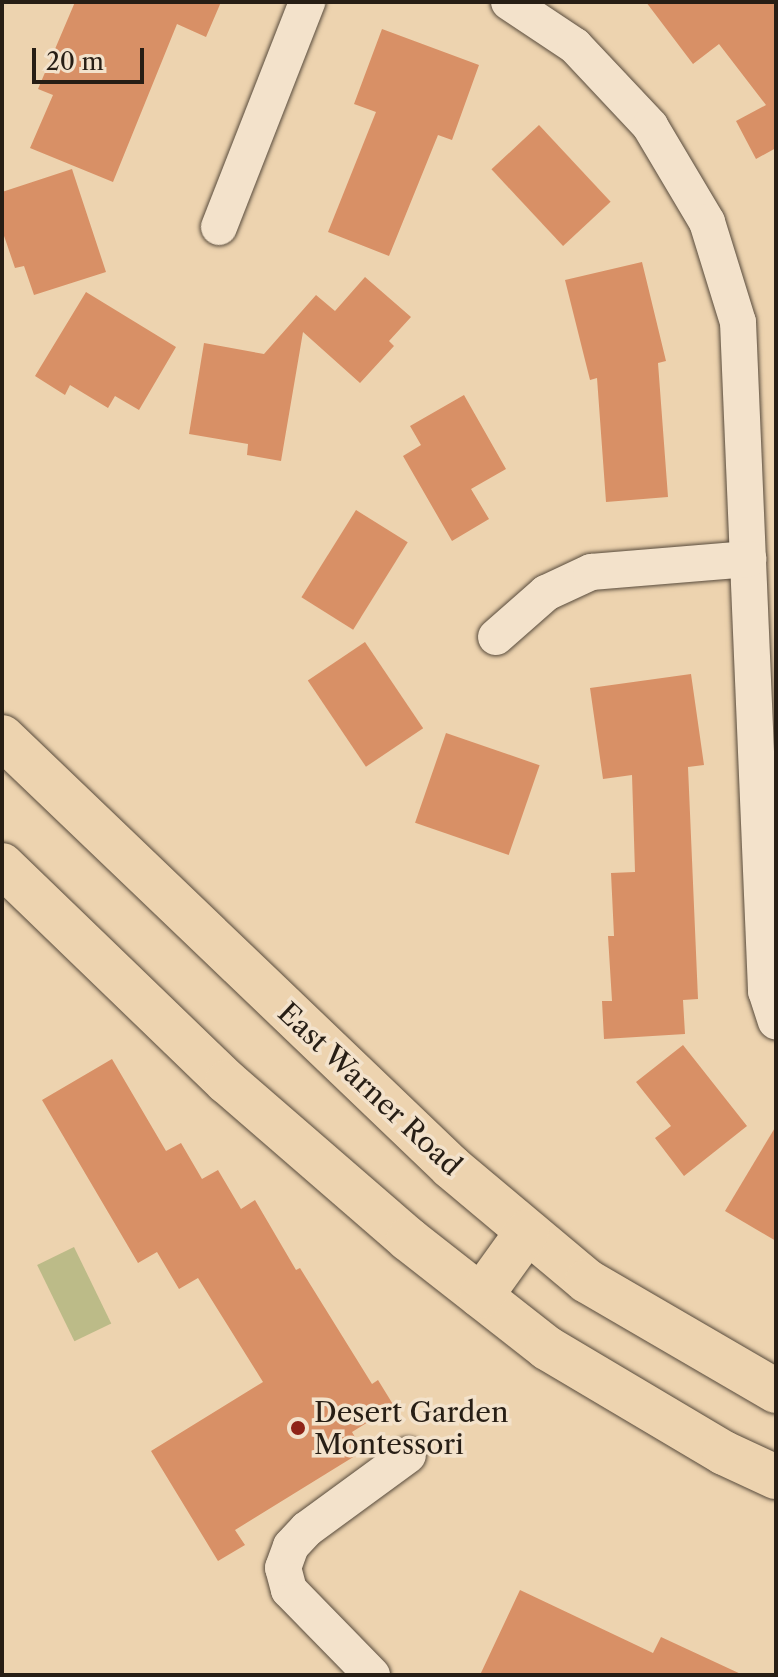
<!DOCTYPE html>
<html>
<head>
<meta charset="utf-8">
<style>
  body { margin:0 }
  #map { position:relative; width:778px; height:1677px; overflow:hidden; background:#edd3af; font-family:"Libre Caslon Text",serif }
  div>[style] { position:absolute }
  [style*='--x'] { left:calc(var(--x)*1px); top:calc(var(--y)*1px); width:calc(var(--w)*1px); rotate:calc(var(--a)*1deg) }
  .green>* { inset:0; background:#bcbb88; transform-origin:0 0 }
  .building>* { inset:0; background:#d89066; transform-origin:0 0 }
  .roads { filter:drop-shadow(0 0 2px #584b3c) drop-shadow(0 0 2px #584b3c) }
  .minor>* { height:36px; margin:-18px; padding:0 18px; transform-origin:18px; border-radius:18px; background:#f3e2cb }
  .major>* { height:44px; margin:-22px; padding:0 22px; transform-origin:22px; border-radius:22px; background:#edd3af }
  .dots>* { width:22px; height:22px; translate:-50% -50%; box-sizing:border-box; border:4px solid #f3e2cb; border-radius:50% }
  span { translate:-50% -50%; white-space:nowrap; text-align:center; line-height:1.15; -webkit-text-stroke:7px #f3e2cb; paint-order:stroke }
  .street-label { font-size:28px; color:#271e15 }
  .poi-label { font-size:28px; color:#271e15 }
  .left { translate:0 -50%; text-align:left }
  .frame { position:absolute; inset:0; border:4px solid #271e15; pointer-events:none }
  .scale { position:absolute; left:32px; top:48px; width:112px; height:36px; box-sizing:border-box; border:4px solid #271e15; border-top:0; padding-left:10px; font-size:24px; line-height:28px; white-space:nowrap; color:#271e15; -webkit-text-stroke:6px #f3e2cb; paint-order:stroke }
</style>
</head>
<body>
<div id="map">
  <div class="green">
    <div style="left:74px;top:1247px;width:85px;height:41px;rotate:64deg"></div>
  </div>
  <div class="building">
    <div style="clip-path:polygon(75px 2px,221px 2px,206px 37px,177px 24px,113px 182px,30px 148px,53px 95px,38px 89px)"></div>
    <div style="clip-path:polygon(646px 2px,776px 2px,776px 148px,756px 159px,736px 121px,766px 105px,719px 44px,693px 64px)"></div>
    <div style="clip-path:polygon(382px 29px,479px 65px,452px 140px,438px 135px,389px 256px,328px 232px,376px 112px,354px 104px)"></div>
    <div style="left:539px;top:125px;width:105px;height:65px;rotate:47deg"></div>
    <div style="clip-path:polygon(72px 169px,106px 272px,34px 295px,24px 266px,15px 268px,2px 230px,2px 192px)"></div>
    <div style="clip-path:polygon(642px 262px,666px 361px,658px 363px,668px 497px,606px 502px,597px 378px,590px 380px,565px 280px)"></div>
    <div style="clip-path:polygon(365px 277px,411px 317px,389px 341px,394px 346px,360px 383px,303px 332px,281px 461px,247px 455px,248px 444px,189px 434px,204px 343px,264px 354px,316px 295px,335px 311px)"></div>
    <div style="clip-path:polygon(86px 292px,176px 347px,139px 410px,115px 396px,108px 408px,70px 385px,65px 395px,35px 376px)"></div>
    <div style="clip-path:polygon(464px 395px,506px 469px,471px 489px,489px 519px,452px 541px,403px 456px,421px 445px,410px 426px)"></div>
    <div style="left:356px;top:510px;width:61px;height:103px;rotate:32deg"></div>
    <div style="left:365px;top:642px;width:104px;height:69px;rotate:56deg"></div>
    <div style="clip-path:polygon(691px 674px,704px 765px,688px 767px,698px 999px,683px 1000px,685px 1034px,604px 1039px,602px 1001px,612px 1001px,608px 936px,614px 936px,611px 873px,635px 872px,632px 775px,603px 779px,590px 688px)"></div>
    <div style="left:446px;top:733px;width:99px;height:95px;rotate:19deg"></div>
    <div style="clip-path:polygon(683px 1045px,747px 1126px,684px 1176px,655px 1138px,671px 1126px,636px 1082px)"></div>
    <div style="clip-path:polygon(112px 1059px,166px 1151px,181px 1143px,202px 1179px,218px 1170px,241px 1209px,255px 1200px,296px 1270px,300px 1268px,372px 1384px,378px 1380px,394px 1406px,352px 1432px,363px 1451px,235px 1530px,245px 1545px,218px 1561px,151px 1451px,263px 1382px,198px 1278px,179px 1289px,157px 1252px,138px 1263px,42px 1100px)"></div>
    <div style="clip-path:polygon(776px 1126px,776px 1241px,725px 1211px)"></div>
    <div style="clip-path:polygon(520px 1590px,653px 1653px,661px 1637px,743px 1675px,480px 1675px)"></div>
  </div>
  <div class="roads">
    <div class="minor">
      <div style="--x:509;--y:2;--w:79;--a:33.7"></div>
      <div style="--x:575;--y:46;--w:110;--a:46.8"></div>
      <div style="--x:650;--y:126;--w:112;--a:59.3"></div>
      <div style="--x:707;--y:222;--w:105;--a:72.8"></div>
      <div style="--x:738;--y:322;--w:670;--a:87.6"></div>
      <div style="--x:766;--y:991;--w:32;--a:72"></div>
      <div style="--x:219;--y:227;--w:242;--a:-68.6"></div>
      <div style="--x:496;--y:637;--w:67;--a:-41.3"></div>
      <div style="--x:546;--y:593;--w:50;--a:-25"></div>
      <div style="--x:591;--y:572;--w:158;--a:-4.7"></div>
      <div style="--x:372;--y:1675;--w:119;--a:-134.3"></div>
      <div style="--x:289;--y:1590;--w:23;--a:-105"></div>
      <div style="--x:283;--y:1568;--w:23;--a:-70"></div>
      <div style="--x:291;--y:1546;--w:23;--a:-47"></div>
      <div style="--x:307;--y:1529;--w:125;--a:-36.2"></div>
    </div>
    <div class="major">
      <div style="--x:2;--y:737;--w:622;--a:43.76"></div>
      <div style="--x:451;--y:1167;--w:177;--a:40"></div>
      <div style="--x:587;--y:1281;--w:219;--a:30.2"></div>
      <div style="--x:2;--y:865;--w:313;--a:44"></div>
      <div style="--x:227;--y:1082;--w:240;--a:40.9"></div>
      <div style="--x:408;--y:1239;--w:177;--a:38.1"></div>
      <div style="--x:547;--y:1348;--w:206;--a:30.7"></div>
      <div style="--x:724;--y:1453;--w:57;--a:24.8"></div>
      <div style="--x:481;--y:1296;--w:79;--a:-54.3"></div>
    </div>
  </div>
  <div class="dots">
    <div style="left:298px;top:1428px;background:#8f2418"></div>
  </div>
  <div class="street-label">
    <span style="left:370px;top:1089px;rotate:43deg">East Warner Road</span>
  </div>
  <div class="poi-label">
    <span class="left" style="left:314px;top:1428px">Desert Garden<br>Montessori</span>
  </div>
  <div class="frame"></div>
  <div class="scale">20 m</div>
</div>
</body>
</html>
